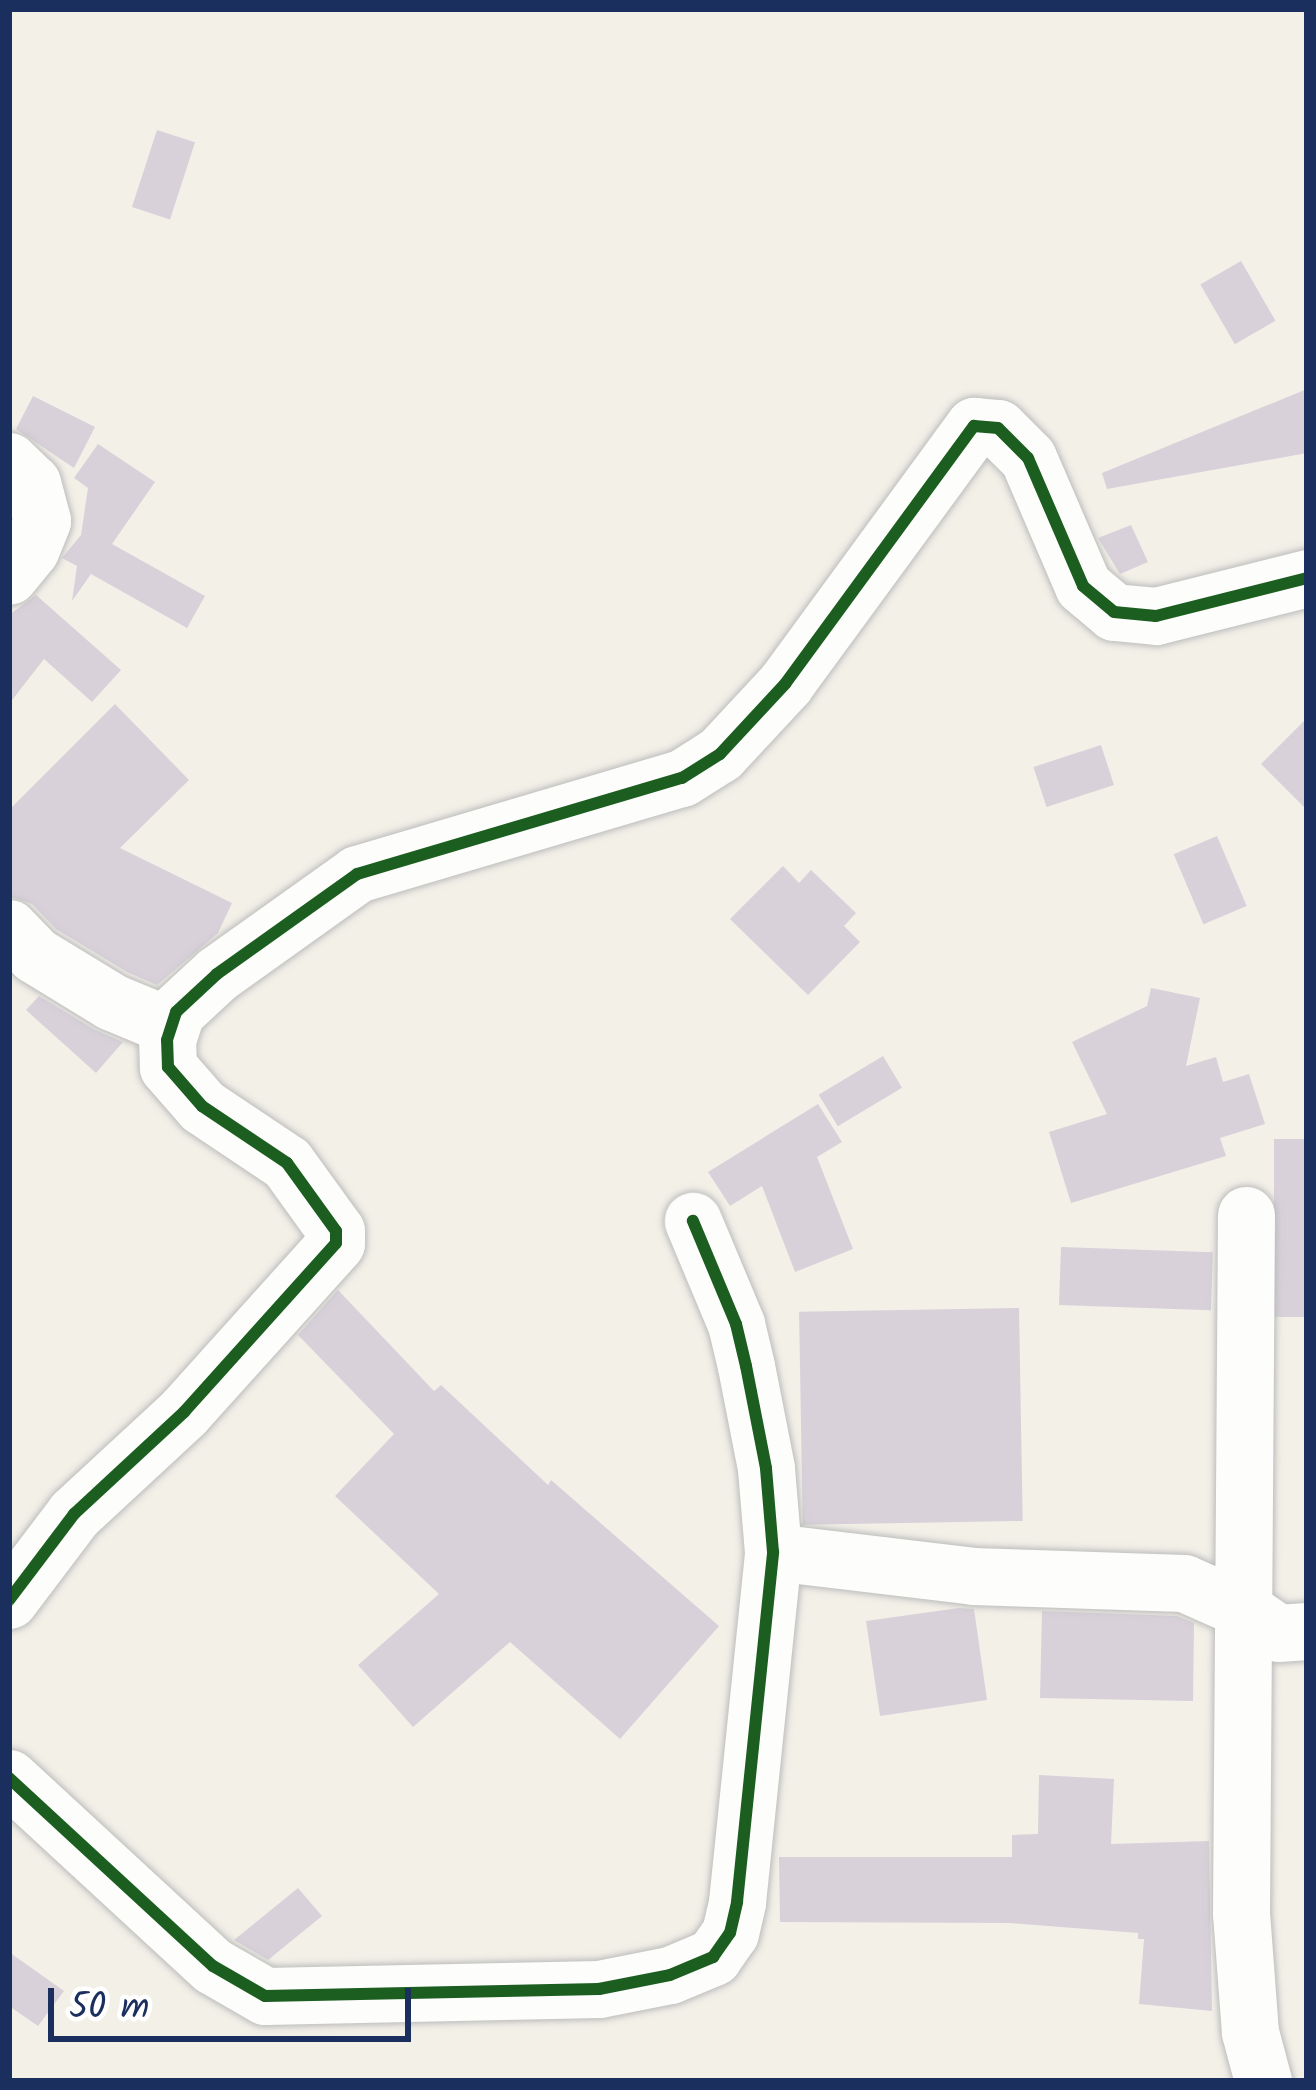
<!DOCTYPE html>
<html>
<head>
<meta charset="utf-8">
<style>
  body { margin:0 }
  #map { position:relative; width:1316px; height:2090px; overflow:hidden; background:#f3f0e8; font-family:Kalam,sans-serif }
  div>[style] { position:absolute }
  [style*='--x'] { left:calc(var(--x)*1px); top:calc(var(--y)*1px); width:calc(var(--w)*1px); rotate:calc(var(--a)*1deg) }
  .building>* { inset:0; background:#d8d1da; transform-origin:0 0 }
  .roads { filter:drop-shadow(0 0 3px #bdbdbd) drop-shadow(0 0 3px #bdbdbd) }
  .minor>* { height:57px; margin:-28.5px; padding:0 28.5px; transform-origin:28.5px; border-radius:28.5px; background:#fdfdfc }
  .cycleway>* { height:12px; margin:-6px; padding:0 6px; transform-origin:6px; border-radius:6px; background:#1b5e20 }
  span { translate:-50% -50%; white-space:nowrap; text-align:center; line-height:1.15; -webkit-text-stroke:9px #fff; paint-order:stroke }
  .frame { position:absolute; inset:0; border:12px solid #1b2f5e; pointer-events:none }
  .scale { position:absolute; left:48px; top:1988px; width:363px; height:54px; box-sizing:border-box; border:6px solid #1b2f5e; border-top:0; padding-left:15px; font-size:36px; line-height:42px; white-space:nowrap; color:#1b2f5e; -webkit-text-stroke:9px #fff; paint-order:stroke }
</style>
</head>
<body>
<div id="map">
  <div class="building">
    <div style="left:157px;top:130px;width:40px;height:81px;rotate:18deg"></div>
    <div style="left:1241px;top:261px;width:69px;height:47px;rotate:60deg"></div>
    <div style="clip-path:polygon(1307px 389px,1307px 453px,1107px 489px,1102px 473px)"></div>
    <div style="clip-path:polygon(33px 396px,95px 427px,74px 468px,16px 429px)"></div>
    <div style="clip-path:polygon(98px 444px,155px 482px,112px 544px,205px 596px,187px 628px,91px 574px,72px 601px,77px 566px,62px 558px,81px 535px,88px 488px,74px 478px)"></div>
    <div style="clip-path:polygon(1131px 525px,1148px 562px,1120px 574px,1098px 538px)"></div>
    <div style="clip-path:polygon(36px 595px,121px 670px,92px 702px,44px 659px,9px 704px,9px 615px)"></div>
    <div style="clip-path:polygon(115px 704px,189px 780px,120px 848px,232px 903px,218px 933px,157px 985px,127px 972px,56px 929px,32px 904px,9px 896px,9px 810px)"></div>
    <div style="clip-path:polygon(1307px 718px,1307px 810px,1261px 764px)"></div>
    <div style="left:1101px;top:745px;width:42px;height:71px;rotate:72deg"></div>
    <div style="left:1217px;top:836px;width:76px;height:47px;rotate:67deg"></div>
    <div style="clip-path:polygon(783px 866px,799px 883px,811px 870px,856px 913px,844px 926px,860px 942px,808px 995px,730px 919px)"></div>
    <div style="clip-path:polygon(1151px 988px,1200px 998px,1186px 1066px,1216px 1057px,1223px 1082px,1249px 1074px,1265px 1124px,1220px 1138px,1226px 1156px,1071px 1203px,1049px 1132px,1107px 1114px,1072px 1042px,1147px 1006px)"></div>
    <div style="clip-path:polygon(39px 996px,95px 1030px,123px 1042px,96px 1073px,26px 1010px)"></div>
    <div style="left:883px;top:1056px;width:37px;height:75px;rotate:59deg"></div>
    <div style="clip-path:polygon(818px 1104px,842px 1142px,817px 1157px,853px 1249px,795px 1272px,762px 1186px,730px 1206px,708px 1172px)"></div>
    <div style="left:1274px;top:1139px;width:33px;height:178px"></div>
    <div style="left:1061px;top:1247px;width:152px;height:58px;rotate:2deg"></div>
    <div style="clip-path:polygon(338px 1290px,434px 1391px,441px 1385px,548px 1485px,551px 1480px,719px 1626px,620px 1739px,510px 1642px,413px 1727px,358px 1665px,439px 1594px,335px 1496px,394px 1434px,298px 1335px)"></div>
    <div style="left:1019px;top:1308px;width:213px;height:220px;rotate:89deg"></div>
    <div style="clip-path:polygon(959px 1608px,974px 1609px,987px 1700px,880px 1716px,866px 1621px)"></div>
    <div style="clip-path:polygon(1042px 1611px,1177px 1616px,1194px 1623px,1193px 1701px,1040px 1698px)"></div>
    <div style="clip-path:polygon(1039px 1775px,1114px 1779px,1111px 1844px,1209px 1841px,1212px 2011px,1139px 2004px,1144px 1939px,1138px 1939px,1138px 1933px,1009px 1923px,780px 1922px,779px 1857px,1012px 1857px,1012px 1835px,1038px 1834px)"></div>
    <div style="clip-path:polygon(298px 1888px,322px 1916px,268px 1960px,234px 1940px)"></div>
    <div style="clip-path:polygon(9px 1952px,64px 1991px,38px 2026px,9px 2006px)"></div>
  </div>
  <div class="roads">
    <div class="minor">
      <div style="--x:9;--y:461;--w:32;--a:44"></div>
      <div style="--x:32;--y:483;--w:39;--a:75"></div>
      <div style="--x:42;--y:521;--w:31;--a:112"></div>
      <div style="--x:30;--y:550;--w:33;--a:129"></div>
      <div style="--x:9;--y:928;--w:37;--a:46"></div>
      <div style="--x:35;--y:955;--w:90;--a:31.4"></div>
      <div style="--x:112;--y:1002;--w:63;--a:22.5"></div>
      <div style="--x:1246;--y:1215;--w:698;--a:90.41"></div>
      <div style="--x:1241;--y:1913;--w:119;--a:85.7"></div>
      <div style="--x:1250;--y:2032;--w:51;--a:75.1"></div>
      <div style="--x:773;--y:1552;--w:201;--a:6.8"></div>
      <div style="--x:973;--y:1576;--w:211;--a:1.9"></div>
      <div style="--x:1184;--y:1583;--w:64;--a:23.8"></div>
      <div style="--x:1243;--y:1609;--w:42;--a:34.4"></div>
      <div style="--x:1278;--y:1633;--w:29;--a:-4"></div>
      <div style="--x:9;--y:1600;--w:108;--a:-52.9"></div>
      <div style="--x:74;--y:1514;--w:150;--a:-42.8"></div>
      <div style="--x:184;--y:1412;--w:227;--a:-48"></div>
      <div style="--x:336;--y:1243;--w:12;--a:-90"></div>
      <div style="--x:336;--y:1231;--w:84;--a:-125.8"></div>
      <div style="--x:287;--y:1163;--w:102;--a:-146.2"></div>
      <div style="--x:202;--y:1106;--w:52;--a:-131.1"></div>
      <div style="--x:168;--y:1067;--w:27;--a:-92"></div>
      <div style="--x:167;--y:1040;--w:29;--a:-72"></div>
      <div style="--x:176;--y:1012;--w:56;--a:-42.8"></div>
      <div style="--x:217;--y:974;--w:172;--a:-35.5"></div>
      <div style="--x:357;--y:874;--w:339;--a:-16.5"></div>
      <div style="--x:682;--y:778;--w:45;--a:-32.3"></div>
      <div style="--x:720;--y:754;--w:96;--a:-47.1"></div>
      <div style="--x:785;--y:684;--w:320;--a:-53.8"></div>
      <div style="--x:974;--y:426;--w:24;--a:5"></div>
      <div style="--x:998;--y:428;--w:42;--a:45"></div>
      <div style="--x:1028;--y:458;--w:139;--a:66.7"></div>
      <div style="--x:1083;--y:586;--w:40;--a:40"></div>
      <div style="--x:1114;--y:612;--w:42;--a:5.4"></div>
      <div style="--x:1156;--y:616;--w:156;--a:-14.1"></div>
      <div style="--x:9;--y:1778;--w:277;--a:42.7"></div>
      <div style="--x:213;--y:1966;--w:60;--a:30"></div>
      <div style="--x:265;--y:1996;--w:334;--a:-1.2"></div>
      <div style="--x:599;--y:1989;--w:72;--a:-11.2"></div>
      <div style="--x:670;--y:1975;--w:47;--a:-22.7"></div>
      <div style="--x:713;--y:1957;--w:29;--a:-55"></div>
      <div style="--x:730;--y:1933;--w:32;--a:-77"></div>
      <div style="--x:737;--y:1902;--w:352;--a:-84.1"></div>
      <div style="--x:773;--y:1552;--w:84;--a:-94.8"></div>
      <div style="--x:766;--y:1468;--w:104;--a:-101.1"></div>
      <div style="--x:746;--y:1366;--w:43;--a:-103.4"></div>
      <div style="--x:736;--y:1324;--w:112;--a:-112.7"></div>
    </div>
  </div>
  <div class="cycleway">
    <div style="--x:9;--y:1600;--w:108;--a:-52.9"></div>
    <div style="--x:74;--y:1514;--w:150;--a:-42.8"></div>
    <div style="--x:184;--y:1412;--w:227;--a:-48"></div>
    <div style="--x:336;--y:1243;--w:12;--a:-90"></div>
    <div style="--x:336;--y:1231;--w:84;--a:-125.8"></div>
    <div style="--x:287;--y:1163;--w:102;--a:-146.2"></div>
    <div style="--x:202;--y:1106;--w:52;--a:-131.1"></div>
    <div style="--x:168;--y:1067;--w:27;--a:-92"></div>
    <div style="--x:167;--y:1040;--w:29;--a:-72"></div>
    <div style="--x:176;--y:1012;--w:56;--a:-42.8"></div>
    <div style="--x:217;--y:974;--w:172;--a:-35.5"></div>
    <div style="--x:357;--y:874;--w:339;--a:-16.5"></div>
    <div style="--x:682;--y:778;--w:45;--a:-32.3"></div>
    <div style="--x:720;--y:754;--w:96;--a:-47.1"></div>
    <div style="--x:785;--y:684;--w:320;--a:-53.8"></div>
    <div style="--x:974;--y:426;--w:24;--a:5"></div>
    <div style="--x:998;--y:428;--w:42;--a:45"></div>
    <div style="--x:1028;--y:458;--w:139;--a:66.7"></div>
    <div style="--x:1083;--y:586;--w:40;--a:40"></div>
    <div style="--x:1114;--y:612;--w:42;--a:5.4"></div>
    <div style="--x:1156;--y:616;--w:156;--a:-14.1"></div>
    <div style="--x:9;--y:1778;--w:277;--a:42.7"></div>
    <div style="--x:213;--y:1966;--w:60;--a:30"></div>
    <div style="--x:265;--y:1996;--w:334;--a:-1.2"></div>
    <div style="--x:599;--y:1989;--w:72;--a:-11.2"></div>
    <div style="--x:670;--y:1975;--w:47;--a:-22.7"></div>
    <div style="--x:713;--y:1957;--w:29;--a:-55"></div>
    <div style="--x:730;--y:1933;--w:32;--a:-77"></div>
    <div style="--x:737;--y:1902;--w:352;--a:-84.1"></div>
    <div style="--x:773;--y:1552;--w:84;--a:-94.8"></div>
    <div style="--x:766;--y:1468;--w:104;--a:-101.1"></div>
    <div style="--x:746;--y:1366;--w:43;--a:-103.4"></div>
    <div style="--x:736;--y:1324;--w:112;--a:-112.7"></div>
  </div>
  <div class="frame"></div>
  <div class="scale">50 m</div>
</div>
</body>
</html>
